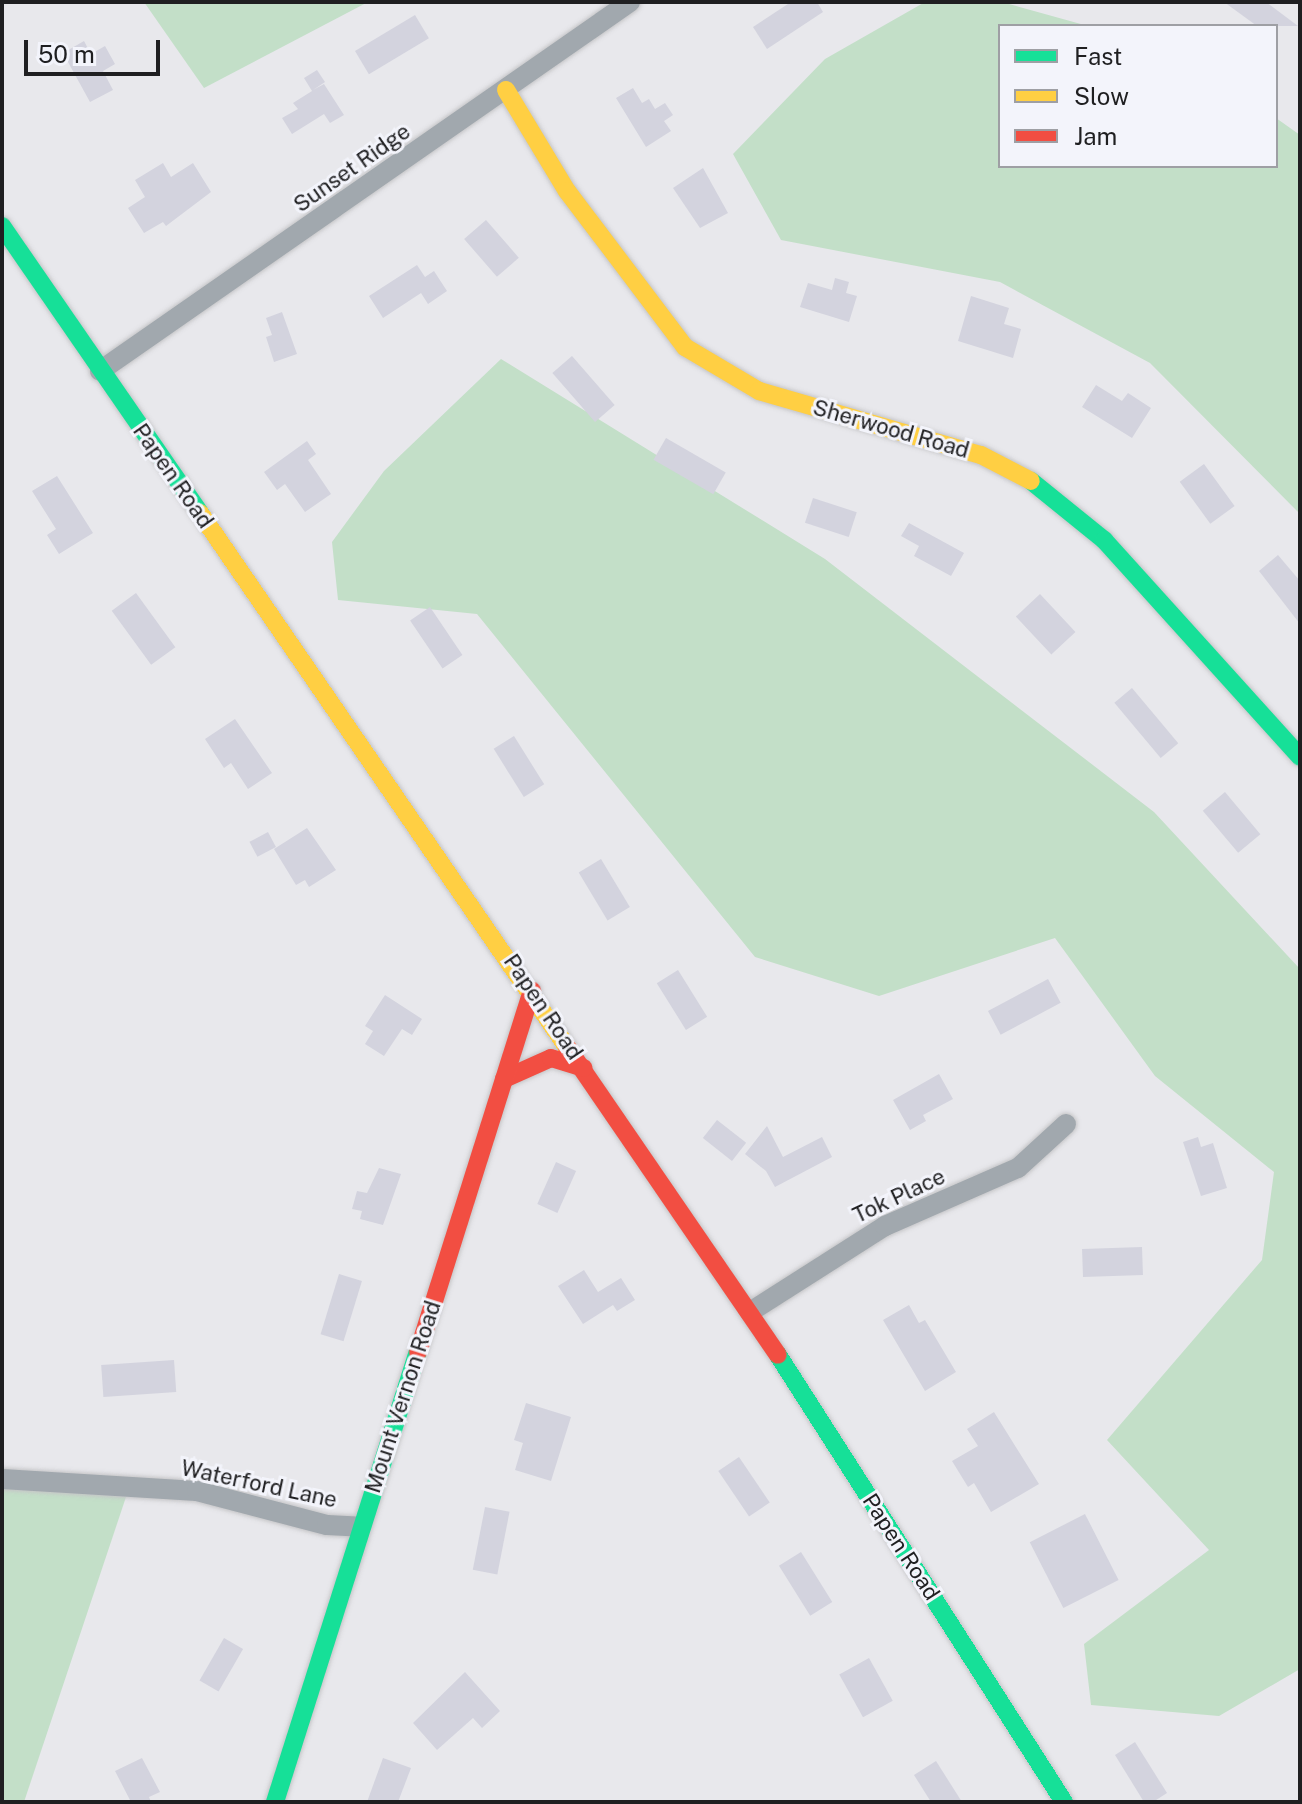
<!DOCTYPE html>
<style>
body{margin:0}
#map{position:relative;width:1302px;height:1804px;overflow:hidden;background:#e8e8ec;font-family:"Public Sans",sans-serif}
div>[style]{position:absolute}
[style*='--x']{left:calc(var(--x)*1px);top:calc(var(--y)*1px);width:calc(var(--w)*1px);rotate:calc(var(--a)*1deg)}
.green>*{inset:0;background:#c3dfc8}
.building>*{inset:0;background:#d3d3de;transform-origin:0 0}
.roads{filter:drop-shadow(0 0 2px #c5c5c7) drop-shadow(0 0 2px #c5c5c7)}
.street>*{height:20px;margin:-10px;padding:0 10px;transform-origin:10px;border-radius:10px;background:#a1a8ae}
.fast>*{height:18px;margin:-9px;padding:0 9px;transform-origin:9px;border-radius:9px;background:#16e098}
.slow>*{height:18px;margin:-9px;padding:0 9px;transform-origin:9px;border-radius:9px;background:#ffcf43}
.jam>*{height:18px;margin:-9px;padding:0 9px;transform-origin:9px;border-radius:9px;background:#f24e42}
span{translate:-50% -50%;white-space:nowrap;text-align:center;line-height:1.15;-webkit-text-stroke:6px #f3f4fb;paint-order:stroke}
.street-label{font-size:22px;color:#1f1f21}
.frame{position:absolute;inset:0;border:4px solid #1f1f21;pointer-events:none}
.legend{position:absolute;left:998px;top:24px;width:280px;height:144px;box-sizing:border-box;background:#f3f4fb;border:2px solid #9e9fa4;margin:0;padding:10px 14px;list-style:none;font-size:24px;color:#1f1f21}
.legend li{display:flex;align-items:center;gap:16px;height:40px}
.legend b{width:40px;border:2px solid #9e9fa4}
.scale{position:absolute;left:24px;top:40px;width:136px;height:36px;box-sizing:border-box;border:4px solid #1f1f21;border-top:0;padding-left:10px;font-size:24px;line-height:28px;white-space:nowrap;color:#1f1f21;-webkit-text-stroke:6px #f3f4fb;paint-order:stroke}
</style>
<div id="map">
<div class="green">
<i style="clip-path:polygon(144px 2px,368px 2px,204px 88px)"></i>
<i style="clip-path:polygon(925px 2px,1002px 2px,1088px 26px,1000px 26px,1000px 166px,1276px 166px,1276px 118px,1300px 135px,1300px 514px,1150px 363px,1000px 282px,781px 240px,733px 154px,825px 59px)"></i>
<i style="clip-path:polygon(501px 359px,825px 559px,1154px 812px,1300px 969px,1300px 1669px,1219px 1716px,1091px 1705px,1084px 1644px,1209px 1550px,1107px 1440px,1262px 1260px,1274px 1172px,1155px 1076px,1055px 938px,879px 996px,755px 957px,477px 614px,338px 600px,332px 542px,384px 471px)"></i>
<i style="clip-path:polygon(2px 1487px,126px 1497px,24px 1802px,2px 1802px)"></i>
</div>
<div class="building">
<i style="clip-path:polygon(791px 2px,817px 2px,823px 12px,767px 49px,753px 27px)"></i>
<i style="clip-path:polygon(1224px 2px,1266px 2px,1298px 26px,1257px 26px)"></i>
<i style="left:415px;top:15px;width:27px;height:70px;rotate:59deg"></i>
<i style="clip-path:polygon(84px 41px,91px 54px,105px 46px,115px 64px,103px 71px,113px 90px,90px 102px,63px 53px)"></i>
<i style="clip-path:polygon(317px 70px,325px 82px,313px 90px,324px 84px,344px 115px,330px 123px,324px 114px,292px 134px,282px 118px,298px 109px,293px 103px,312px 91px,304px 78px)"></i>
<i style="clip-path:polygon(633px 88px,642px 103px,649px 99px,655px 109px,665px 103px,673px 115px,664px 121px,671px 131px,646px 147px,616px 98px)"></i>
<i style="clip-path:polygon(163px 163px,171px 177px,193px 163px,211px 192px,166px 226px,163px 222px,144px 233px,128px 208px,145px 197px,135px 180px)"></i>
<i style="clip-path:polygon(703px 168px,728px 213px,700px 228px,673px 188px)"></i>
<i style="left:486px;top:220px;width:50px;height:29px;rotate:49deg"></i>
<i style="clip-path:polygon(417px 265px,425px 277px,434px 271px,447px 291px,428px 304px,421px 293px,383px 318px,369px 296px)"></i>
<i style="clip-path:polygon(835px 278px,849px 282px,846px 293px,857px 296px,849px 322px,800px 307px,808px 283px,832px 290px)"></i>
<i style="clip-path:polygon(971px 296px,1009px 308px,1004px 324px,1021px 329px,1013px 358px,958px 341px)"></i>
<i style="clip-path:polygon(282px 312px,297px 354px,274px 362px,266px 337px,272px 335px,266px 318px)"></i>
<i style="left:572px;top:356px;width:65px;height:26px;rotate:49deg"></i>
<i style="clip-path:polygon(1096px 385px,1122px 401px,1128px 393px,1151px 408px,1132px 438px,1082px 407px)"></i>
<i style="left:666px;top:438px;width:69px;height:25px;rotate:30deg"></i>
<i style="clip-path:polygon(307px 441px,316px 454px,308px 460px,331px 494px,305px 512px,285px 484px,277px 490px,264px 472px)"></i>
<i style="left:1204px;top:464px;width:52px;height:30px;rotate:54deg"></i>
<i style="clip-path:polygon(57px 476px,93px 533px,59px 554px,47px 535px,56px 529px,32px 491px)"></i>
<i style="left:813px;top:498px;width:46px;height:26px;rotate:18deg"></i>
<i style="clip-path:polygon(909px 523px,964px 553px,951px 576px,914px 556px,919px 546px,901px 536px)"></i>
<i style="clip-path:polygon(1278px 555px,1300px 581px,1300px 624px,1259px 571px)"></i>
<i style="left:136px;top:593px;width:67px;height:30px;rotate:54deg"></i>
<i style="left:1040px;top:594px;width:52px;height:33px;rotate:47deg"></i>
<i style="left:430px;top:607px;width:58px;height:24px;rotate:56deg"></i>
<i style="left:1132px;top:688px;width:72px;height:23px;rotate:50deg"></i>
<i style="clip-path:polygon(235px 719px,272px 773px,248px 789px,231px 763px,224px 768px,205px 739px)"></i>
<i style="left:514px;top:736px;width:57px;height:24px;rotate:58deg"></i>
<i style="left:1225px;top:792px;width:55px;height:29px;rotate:50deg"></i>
<i style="clip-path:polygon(307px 828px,336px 870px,309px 887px,305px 880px,296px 885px,274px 849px)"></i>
<i style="left:268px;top:832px;width:17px;height:21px;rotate:62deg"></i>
<i style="left:601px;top:859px;width:56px;height:26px;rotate:59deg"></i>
<i style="left:678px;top:970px;width:55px;height:25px;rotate:58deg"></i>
<i style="left:1048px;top:979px;width:27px;height:68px;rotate:62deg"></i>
<i style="clip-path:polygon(385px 995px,422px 1019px,412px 1035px,402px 1029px,384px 1056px,365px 1044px,373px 1031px,365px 1026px)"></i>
<i style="clip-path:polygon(939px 1074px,953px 1099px,923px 1115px,926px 1121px,910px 1130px,893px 1100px)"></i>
<i style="left:717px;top:1120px;width:37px;height:23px;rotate:38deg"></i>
<i style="clip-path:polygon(767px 1126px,783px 1157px,822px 1137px,832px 1157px,775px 1187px,766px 1171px,745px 1154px)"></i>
<i style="clip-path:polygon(1198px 1137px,1201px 1147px,1213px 1143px,1227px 1188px,1201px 1196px,1183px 1142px)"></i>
<i style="left:556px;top:1162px;width:22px;height:46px;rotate:24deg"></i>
<i style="clip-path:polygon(379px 1168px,401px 1174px,383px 1225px,360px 1219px,362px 1211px,352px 1209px,357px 1191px,367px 1193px)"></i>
<i style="left:1142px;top:1247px;width:28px;height:60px;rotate:88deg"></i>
<i style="clip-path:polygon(584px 1270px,598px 1292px,621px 1278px,635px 1300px,617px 1311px,613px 1305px,583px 1324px,558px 1286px)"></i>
<i style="left:339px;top:1274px;width:24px;height:63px;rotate:17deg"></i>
<i style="clip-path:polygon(909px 1305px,919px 1323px,925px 1320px,956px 1372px,925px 1391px,883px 1320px)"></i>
<i style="left:174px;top:1360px;width:32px;height:73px;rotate:86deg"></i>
<i style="clip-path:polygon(526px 1403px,571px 1417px,551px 1481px,515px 1470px,523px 1443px,514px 1440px)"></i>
<i style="clip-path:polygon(994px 1412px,1039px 1484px,991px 1512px,974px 1483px,968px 1487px,952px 1461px,978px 1446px,967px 1429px)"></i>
<i style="left:739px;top:1457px;width:55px;height:25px;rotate:56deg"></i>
<i style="left:485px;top:1507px;width:25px;height:64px;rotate:11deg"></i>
<i style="left:1085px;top:1514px;width:74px;height:62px;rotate:63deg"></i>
<i style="left:801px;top:1552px;width:59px;height:26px;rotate:58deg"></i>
<i style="left:224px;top:1638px;width:22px;height:49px;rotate:30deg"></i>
<i style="left:869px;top:1658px;width:49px;height:34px;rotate:61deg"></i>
<i style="clip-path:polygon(465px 1672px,500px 1711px,482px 1728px,473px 1718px,437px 1750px,413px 1723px)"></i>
<i style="clip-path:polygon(1135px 1742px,1167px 1793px,1153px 1802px,1144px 1802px,1115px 1755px)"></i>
<i style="clip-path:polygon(142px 1758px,160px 1792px,149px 1797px,151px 1802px,131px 1802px,115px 1771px)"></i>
<i style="clip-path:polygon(383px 1758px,411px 1768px,398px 1802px,367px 1802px)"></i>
<i style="clip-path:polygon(936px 1761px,962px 1802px,931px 1802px,914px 1775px)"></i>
</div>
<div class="roads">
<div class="street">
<i style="--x:100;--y:371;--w:646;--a:-34.85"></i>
<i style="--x:750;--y:1312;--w:160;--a:-32.5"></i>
<i style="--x:885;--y:1226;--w:145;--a:-23.6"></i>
<i style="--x:1018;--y:1168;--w:65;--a:-42.5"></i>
<i style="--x:2;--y:1479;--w:195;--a:3.5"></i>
<i style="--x:197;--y:1491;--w:134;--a:14.7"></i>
<i style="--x:327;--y:1525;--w:34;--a:3"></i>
</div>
<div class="fast">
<i style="--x:2;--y:226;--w:349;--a:55.4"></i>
<i style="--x:1031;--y:481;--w:94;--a:38.9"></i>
<i style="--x:1104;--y:540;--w:292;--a:47.9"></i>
<i style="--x:778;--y:1355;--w:531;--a:57.39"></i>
<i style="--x:275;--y:1802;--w:472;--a:-72.4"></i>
</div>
<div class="slow">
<i style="--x:506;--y:90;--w:118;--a:58.9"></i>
<i style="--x:567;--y:191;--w:196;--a:52.9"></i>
<i style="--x:685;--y:347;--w:86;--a:30.7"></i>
<i style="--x:759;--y:391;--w:231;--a:16.1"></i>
<i style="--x:981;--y:455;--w:56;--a:27.5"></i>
<i style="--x:200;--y:513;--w:648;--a:55.5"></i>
</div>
<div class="jam">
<i style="--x:567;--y:1047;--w:373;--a:55.6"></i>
<i style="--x:504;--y:1079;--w:51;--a:-24.1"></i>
<i style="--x:551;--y:1058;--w:34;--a:17"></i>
<i style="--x:418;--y:1352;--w:379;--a:-72.5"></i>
</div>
</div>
<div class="street-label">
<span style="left:352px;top:168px;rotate:-35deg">Sunset Ridge</span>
<span style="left:891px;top:429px;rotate:16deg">Sherwood Road</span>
<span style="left:173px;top:476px;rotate:55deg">Papen Road</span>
<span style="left:543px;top:1007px;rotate:56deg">Papen Road</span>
<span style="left:899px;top:1196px;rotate:-25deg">Tok Place</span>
<span style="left:403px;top:1397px;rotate:-72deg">Mount Vernon Road</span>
<span style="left:259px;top:1484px;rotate:12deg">Waterford Lane</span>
<span style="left:901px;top:1547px;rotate:57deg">Papen Road</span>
</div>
<div class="frame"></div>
<ul class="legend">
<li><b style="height:10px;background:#16e098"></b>Fast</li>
<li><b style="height:10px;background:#ffcf43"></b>Slow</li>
<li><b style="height:10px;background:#f24e42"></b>Jam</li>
</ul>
<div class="scale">50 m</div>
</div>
